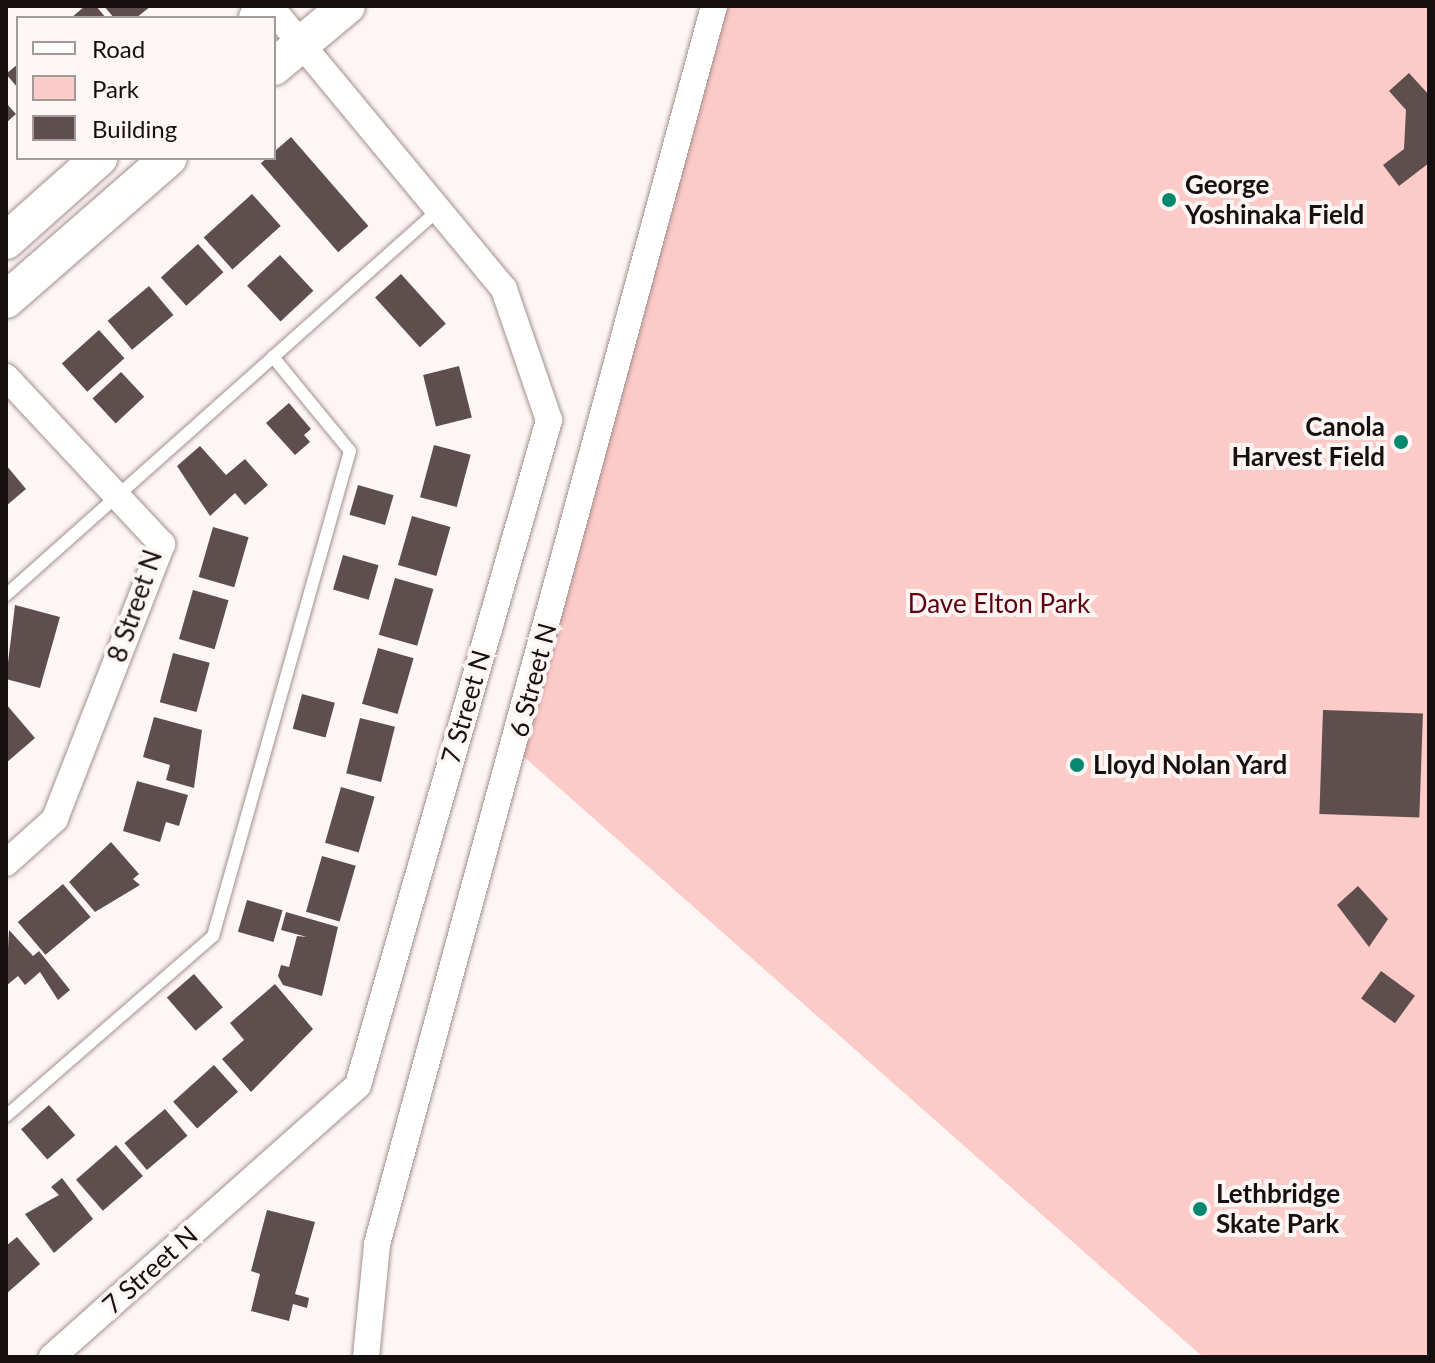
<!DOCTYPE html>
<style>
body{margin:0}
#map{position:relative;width:1435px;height:1363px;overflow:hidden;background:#fef6f5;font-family:Lato,sans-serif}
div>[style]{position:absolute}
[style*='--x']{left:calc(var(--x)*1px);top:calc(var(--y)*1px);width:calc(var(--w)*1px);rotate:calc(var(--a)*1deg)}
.green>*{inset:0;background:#fccac7}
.building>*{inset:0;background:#5e4e4d;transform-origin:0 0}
.roads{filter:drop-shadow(0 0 2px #a2908f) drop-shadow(0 0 2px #a2908f)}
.lane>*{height:12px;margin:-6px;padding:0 6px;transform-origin:6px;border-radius:6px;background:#fff}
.street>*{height:26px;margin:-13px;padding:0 13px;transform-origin:13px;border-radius:13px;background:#fff}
.secondary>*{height:36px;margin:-18px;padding:0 18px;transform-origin:18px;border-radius:18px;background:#fff}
.dots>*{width:22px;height:22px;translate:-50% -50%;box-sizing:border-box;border:4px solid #fef6f5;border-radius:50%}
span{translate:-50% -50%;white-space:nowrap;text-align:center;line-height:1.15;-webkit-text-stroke:8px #fef6f5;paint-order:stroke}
.poi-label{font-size:26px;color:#171010;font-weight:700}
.left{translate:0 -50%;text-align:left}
.right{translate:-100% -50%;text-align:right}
.park-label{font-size:26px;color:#5d000e}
.street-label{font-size:26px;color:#171010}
.frame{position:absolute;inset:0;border:8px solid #171010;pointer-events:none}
.legend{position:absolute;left:16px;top:16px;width:260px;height:144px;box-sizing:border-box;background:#fef6f5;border:2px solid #a29a99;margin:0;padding:10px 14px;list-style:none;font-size:24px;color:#171010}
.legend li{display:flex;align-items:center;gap:16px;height:40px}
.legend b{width:40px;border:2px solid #a29a99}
</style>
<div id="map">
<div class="green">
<i style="clip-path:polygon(714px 6px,1429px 6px,1429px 1357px,1203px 1357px,514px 748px)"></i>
</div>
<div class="building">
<i style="clip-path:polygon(85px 6px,96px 6px,106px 18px,71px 18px)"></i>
<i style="clip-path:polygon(104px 6px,151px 6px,136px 18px,114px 18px)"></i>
<i style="clip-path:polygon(18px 64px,18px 88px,6px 74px)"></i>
<i style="clip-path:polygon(1409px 73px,1429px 95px,1429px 163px,1399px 186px,1383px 165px,1404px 149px,1406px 110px,1389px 91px)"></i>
<i style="clip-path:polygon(6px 103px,16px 114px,6px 123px)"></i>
<i style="left:291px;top:137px;width:118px;height:40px;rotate:49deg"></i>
<i style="left:252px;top:194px;width:43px;height:65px;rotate:48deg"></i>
<i style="left:198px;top:244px;width:38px;height:50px;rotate:48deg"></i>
<i style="left:280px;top:255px;width:49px;height:45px;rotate:47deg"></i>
<i style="left:401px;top:274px;width:67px;height:35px;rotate:48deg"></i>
<i style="left:149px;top:286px;width:38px;height:54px;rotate:50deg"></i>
<i style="left:99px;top:330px;width:38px;height:50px;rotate:48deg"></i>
<i style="left:459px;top:366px;width:53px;height:37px;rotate:76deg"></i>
<i style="left:121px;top:372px;width:34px;height:39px;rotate:47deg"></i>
<i style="clip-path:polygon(289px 403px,311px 429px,304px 435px,310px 442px,295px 455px,266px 423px)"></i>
<i style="left:434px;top:445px;width:38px;height:54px;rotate:15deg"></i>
<i style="clip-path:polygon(200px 446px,226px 475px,245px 459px,268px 485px,245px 505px,235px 493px,210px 516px,177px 466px)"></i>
<i style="clip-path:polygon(6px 465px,26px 489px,6px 506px)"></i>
<i style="left:358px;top:485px;width:37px;height:31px;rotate:16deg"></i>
<i style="left:412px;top:516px;width:40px;height:51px;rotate:16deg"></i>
<i style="left:213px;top:527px;width:37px;height:52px;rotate:16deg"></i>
<i style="left:343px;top:555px;width:37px;height:36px;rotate:16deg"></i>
<i style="left:395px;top:578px;width:40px;height:59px;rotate:16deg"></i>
<i style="left:193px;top:590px;width:37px;height:51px;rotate:16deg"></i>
<i style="clip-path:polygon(15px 605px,60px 617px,40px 688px,6px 679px)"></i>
<i style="left:378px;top:648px;width:37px;height:58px;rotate:16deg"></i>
<i style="left:173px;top:653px;width:38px;height:51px;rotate:15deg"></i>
<i style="left:302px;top:694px;width:34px;height:36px;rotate:15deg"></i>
<i style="clip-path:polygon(6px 704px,35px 738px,6px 763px)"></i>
<i style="left:1323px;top:710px;width:100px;height:104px;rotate:2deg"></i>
<i style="clip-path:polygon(154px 717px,202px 730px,194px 788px,166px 780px,170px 765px,143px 757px)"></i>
<i style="left:360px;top:718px;width:36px;height:57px;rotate:14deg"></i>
<i style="clip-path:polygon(137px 781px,188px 795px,179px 826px,166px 822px,160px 842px,123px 831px)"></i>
<i style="left:341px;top:787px;width:35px;height:58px;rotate:16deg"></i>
<i style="clip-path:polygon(111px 842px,139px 874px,133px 879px,140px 885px,95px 912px,69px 882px)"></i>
<i style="left:322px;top:856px;width:35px;height:58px;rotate:16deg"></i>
<i style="left:63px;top:884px;width:43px;height:59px;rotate:50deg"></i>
<i style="clip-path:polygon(1358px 886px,1388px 919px,1369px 947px,1337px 905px)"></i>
<i style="left:247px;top:900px;width:37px;height:33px;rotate:16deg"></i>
<i style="clip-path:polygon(286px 912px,338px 927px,322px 996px,283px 985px,278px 976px,281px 965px,289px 967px,297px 936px,307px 937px,281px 930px)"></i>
<i style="clip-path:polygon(9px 930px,33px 956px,39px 951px,70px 990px,58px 1000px,40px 972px,25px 985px,18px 976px,6px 986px)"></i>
<i style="left:1381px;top:971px;width:42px;height:34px;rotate:36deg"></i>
<i style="left:194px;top:974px;width:44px;height:36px;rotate:49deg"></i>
<i style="clip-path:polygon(275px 984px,313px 1029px,251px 1092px,222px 1059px,244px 1040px,230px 1023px)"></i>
<i style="left:214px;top:1065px;width:36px;height:55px;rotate:48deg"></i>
<i style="left:49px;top:1105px;width:40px;height:37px;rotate:49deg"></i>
<i style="left:165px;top:1109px;width:35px;height:53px;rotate:50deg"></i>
<i style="left:116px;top:1145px;width:41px;height:53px;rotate:49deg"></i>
<i style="clip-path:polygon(62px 1178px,93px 1219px,54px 1253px,25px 1214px,59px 1195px,51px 1187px)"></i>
<i style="clip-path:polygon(267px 1210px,315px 1222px,295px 1294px,309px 1298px,307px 1308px,293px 1304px,289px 1321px,251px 1311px,260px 1274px,251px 1271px)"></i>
<i style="clip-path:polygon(17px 1237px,40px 1264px,6px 1294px,6px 1246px)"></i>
</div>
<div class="roads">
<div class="lane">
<i style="--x:6;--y:595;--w:577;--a:-41.7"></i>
<i style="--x:6;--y:1116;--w:274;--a:-41"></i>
<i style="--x:213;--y:936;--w:504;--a:-74.23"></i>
<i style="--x:350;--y:451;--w:122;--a:-129.3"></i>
</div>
<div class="street">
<i style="--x:6;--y:377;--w:229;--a:47"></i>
<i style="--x:162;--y:544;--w:295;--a:111.3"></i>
<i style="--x:55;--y:819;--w:66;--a:138.1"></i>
<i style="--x:52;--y:1357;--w:409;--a:-41.6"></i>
<i style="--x:358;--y:1085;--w:692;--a:-73.97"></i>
<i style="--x:549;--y:420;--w:139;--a:-109"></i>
<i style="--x:504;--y:289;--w:367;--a:-129.6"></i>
<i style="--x:366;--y:1357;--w:114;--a:-84.4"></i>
<i style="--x:377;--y:1244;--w:1283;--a:-74.77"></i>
</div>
<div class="secondary">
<i style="--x:257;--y:18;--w:18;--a:-43"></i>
<i style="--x:274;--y:67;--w:95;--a:-39.9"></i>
<i style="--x:6;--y:241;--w:125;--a:-41.7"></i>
<i style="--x:6;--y:300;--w:216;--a:-41.1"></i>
</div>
</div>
<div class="dots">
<i style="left:1169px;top:200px;background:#04896e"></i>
<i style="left:1401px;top:442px;background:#04896e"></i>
<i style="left:1077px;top:765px;background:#04896e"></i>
<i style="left:1200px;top:1209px;background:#04896e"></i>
</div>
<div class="poi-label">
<span class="left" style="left:1185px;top:200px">George<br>Yoshinaka Field</span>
<span class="right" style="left:1385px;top:442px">Canola<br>Harvest Field</span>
<span class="left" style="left:1093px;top:765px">Lloyd Nolan Yard</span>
<span class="left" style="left:1216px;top:1209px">Lethbridge<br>Skate Park</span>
</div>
<div class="park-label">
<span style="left:999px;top:604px">Dave Elton Park</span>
</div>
<div class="street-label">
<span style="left:135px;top:606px;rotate:-71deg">8 Street N</span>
<span style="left:533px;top:680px;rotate:-75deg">6 Street N</span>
<span style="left:466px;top:707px;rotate:-74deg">7 Street N</span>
<span style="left:150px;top:1270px;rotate:-42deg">7 Street N</span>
</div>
<div class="frame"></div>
<ul class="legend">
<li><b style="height:10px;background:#fff"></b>Road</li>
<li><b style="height:22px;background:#fccac7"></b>Park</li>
<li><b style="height:22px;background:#5e4e4d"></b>Building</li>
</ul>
</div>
